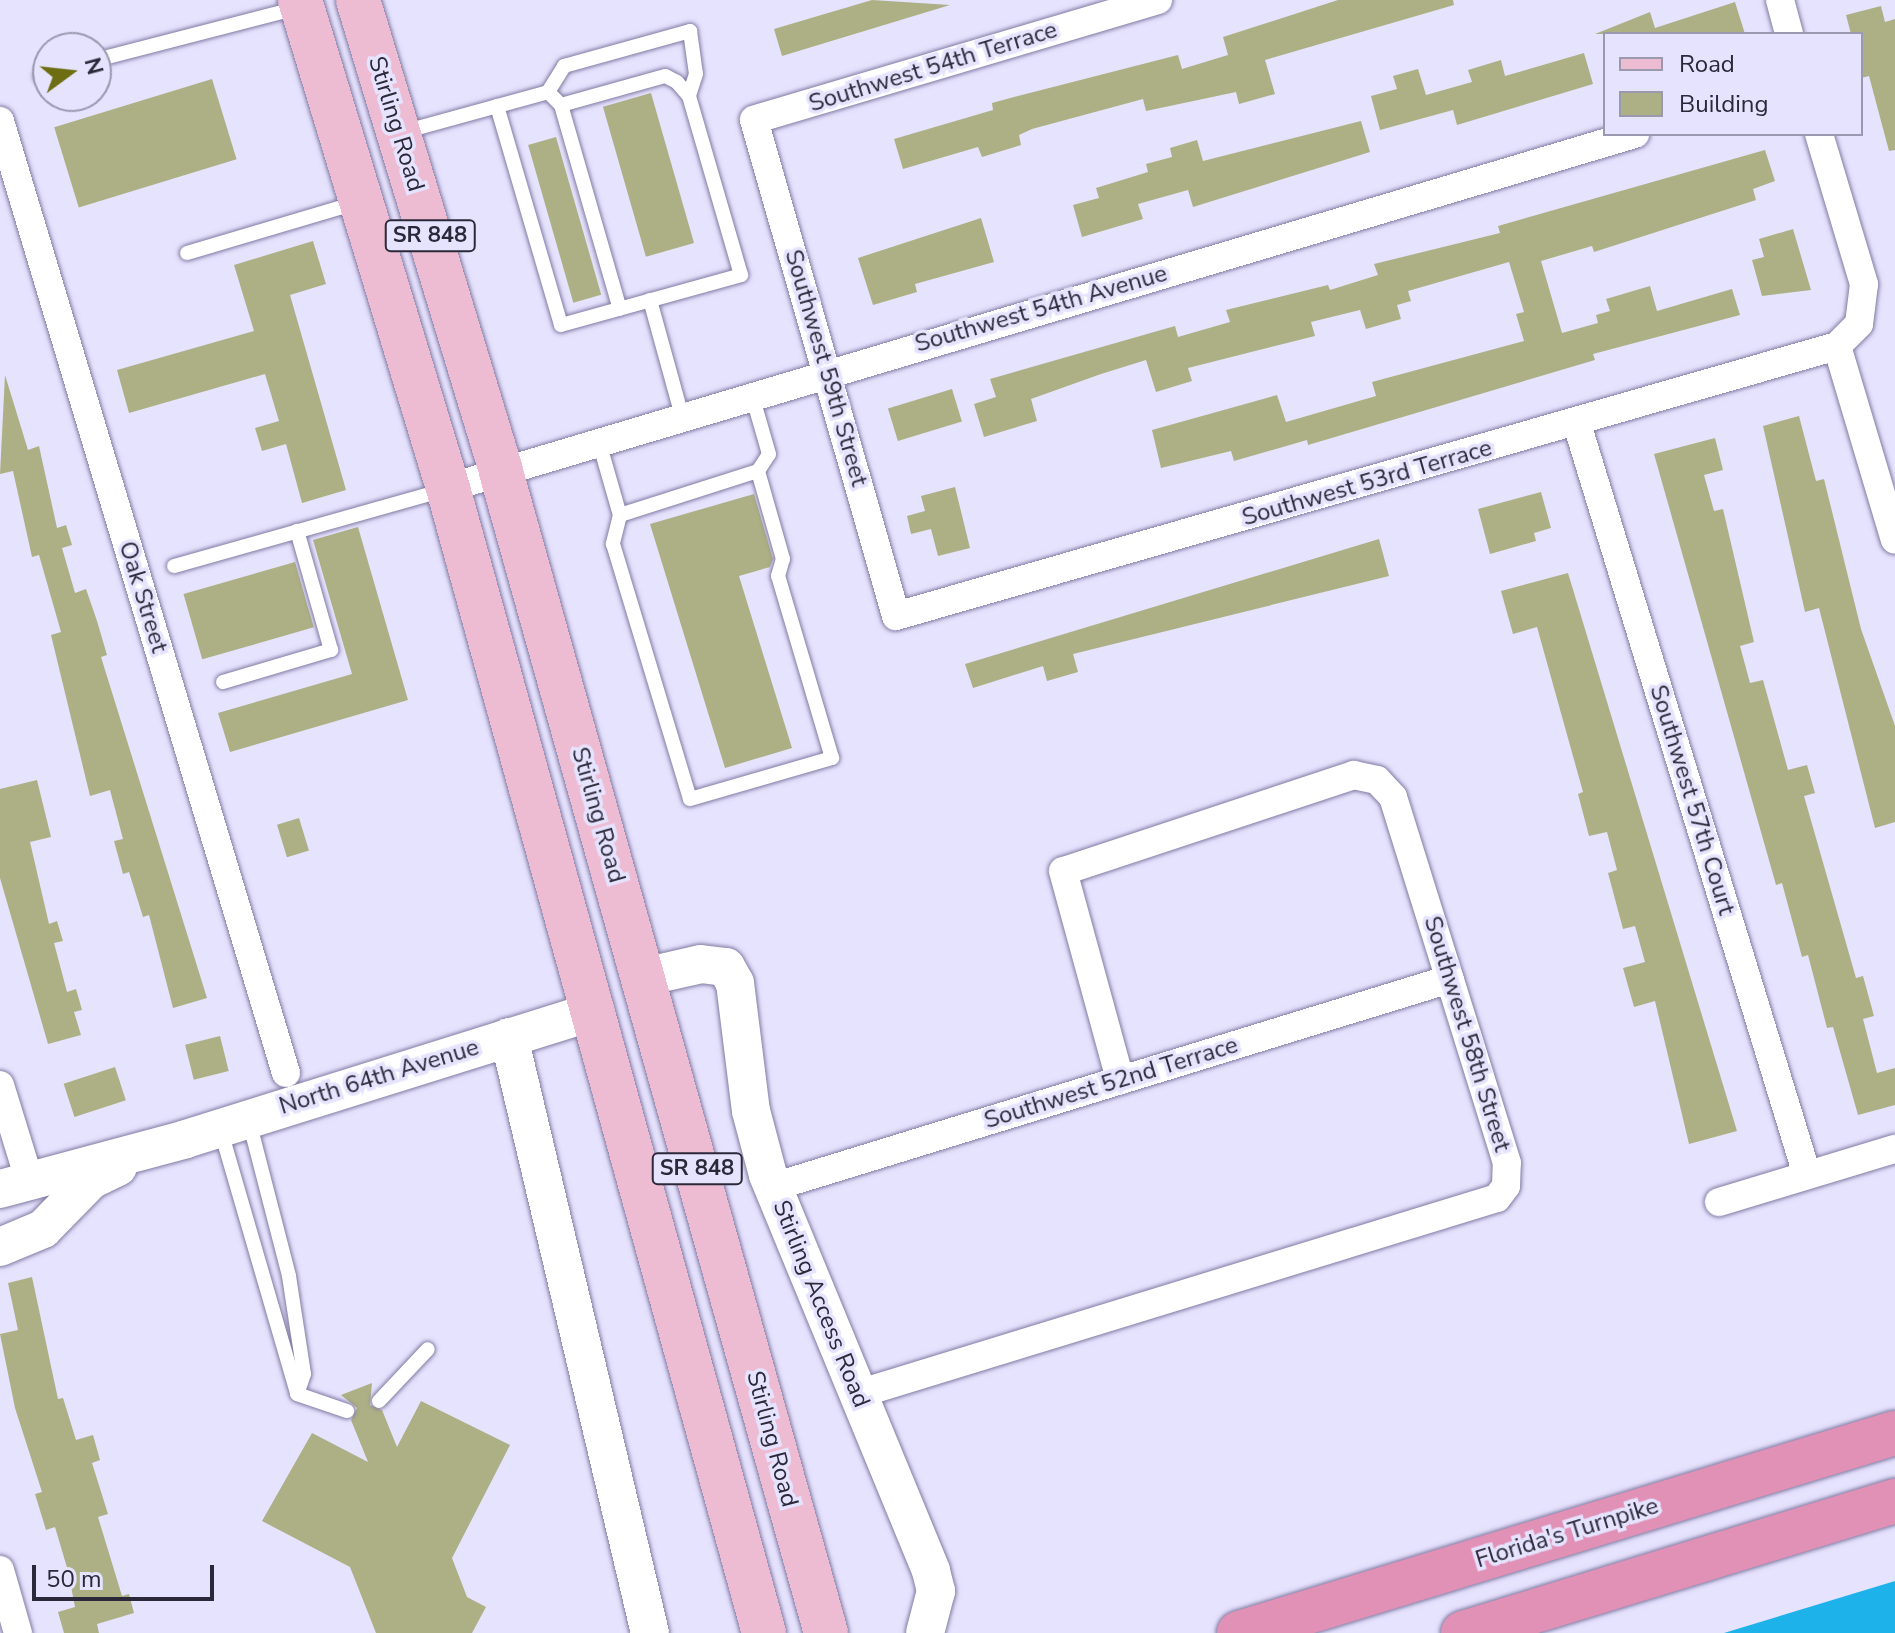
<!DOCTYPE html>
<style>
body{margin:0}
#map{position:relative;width:1895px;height:1633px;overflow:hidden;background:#e6e3fe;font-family:"Nunito Sans",sans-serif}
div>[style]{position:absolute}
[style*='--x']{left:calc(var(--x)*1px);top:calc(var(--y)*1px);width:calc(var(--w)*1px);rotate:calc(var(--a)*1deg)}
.water>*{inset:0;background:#1eb2ea}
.building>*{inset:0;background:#adb084;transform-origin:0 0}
.roads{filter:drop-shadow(0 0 2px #817ba3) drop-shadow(0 0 2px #817ba3)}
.lane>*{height:14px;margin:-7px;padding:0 7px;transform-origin:7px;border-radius:7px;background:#fff}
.street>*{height:28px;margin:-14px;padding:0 14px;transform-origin:14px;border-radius:14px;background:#fff}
.secondary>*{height:38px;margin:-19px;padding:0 19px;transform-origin:19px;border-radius:19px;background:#fff}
.primary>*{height:44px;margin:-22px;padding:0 22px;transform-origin:22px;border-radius:22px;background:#edbcd3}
.highway>*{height:44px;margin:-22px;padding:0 22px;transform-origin:22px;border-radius:22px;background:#e190b6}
span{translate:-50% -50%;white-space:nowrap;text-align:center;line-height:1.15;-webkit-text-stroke:7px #e6e3fe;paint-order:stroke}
.shield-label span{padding:2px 6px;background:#e6e3fe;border:2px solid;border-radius:6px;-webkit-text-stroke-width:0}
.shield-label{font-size:22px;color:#2b2939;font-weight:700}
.street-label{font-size:24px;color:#2b2939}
.legend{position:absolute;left:1603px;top:32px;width:260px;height:104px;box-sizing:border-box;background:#e6e3fe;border:2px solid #9b99af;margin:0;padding:10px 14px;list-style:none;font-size:24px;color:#2b2939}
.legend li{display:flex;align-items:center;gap:16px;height:40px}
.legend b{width:40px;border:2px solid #9b99af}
.north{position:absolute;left:32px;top:32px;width:80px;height:80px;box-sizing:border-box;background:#e6e3fe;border:2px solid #9b99af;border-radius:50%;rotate:75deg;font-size:22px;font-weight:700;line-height:32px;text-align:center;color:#2b2939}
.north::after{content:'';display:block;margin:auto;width:28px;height:36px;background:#6c6e11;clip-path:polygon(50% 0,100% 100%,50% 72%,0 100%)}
.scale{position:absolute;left:32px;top:1565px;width:182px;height:36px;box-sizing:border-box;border:4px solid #2b2939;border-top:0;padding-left:10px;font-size:24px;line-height:28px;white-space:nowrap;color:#2b2939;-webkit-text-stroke:6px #e6e3fe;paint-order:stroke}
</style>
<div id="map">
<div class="water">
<i style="clip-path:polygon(1895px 1581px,1895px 1633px,1724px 1633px)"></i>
</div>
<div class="building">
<i style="clip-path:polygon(872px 0,950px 5px,782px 56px,774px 29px)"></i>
<i style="clip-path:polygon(1338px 0,1453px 0,1454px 5px,1265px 60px,1275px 94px,1239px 104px,1236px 92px,1146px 111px,1143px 99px,1032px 129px,1019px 135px,1021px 145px,982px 157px,978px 147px,903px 169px,894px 139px,993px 110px,992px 103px,1014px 97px,1178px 55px,1182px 69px,1228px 55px,1223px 37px)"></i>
<i style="clip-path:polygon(1735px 2px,1745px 34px,1595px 34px,1650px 12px,1655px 28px)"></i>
<i style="clip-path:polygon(1881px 6px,1885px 22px,1895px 19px,1895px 150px,1889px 151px,1869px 76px,1861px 78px,1861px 34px,1851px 34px,1846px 15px)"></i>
<i style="clip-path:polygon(1584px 53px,1593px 84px,1457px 125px,1453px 110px,1380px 130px,1371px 96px,1397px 89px,1393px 76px,1418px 69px,1426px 95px,1472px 82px,1468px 70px,1501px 60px,1505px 76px)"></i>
<i style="left:212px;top:79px;width:84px;height:165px;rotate:73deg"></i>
<i style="left:651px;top:93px;width:156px;height:50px;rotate:74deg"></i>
<i style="clip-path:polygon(1361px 121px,1370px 152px,1193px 207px,1188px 190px,1138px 204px,1143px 219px,1082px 237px,1073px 205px,1099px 198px,1096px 188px,1148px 172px,1146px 164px,1172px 157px,1170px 148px,1197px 140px,1203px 161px)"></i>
<i style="left:556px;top:137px;width:164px;height:29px;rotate:74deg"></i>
<i style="clip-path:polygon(1765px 150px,1775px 181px,1753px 189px,1756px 200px,1594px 252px,1592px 246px,1541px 261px,1562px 333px,1598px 323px,1596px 315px,1610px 311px,1606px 299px,1650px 286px,1657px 311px,1732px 289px,1740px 315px,1593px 354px,1595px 360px,1308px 445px,1307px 440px,1234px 461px,1231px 451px,1161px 468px,1152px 430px,1277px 395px,1286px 422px,1376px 396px,1372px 382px,1524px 341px,1516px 314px,1524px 312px,1509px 262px,1408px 291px,1411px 301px,1397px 305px,1401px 319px,1366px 329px,1360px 310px,1311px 322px,1315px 336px,1188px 368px,1192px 381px,1156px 392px,1146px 360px,1101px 374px,1031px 399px,1037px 421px,984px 437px,974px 404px,996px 397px,990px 379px,1175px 326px,1178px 337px,1230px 322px,1226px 310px,1328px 285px,1330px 290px,1378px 275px,1374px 264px,1500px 233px,1498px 226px)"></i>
<i style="clip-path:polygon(981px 218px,994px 262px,915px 284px,917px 292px,873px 305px,858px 258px)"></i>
<i style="clip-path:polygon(1793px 229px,1811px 290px,1762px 296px,1752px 260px,1764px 257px,1759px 239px)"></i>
<i style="clip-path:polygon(313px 241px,326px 284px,290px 295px,346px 490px,302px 503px,286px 444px,262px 451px,255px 428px,279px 421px,265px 374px,129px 413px,117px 370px,254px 331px,234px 265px)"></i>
<i style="clip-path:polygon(5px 375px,28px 450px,39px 446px,57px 528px,66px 525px,72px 545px,62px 548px,75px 593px,86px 589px,97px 621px,107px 655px,101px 657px,207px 998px,173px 1008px,149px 915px,143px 917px,129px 872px,123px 874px,114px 841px,123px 839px,110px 790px,90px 796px,51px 635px,61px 632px,39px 555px,32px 557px,13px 471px,0 474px)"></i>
<i style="left:952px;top:389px;width:34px;height:67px;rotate:73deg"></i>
<i style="clip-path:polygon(1799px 416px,1816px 481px,1824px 479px,1861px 629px,1895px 726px,1895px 822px,1875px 828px,1819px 608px,1805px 612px,1763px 426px)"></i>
<i style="clip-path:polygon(1715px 438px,1723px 470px,1704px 475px,1714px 511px,1723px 509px,1754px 642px,1740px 646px,1750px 683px,1763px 680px,1788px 770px,1807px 765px,1815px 793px,1804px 796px,1856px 978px,1863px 976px,1874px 1016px,1863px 1019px,1877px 1073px,1895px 1068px,1895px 1105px,1858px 1115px,1833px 1027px,1827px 1028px,1808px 955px,1802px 957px,1782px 883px,1776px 885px,1654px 454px)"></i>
<i style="clip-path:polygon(955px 487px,970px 548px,938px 556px,931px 529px,911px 534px,907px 516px,925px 511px,921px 496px)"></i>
<i style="clip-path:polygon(1541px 492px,1551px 528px,1534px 533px,1536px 541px,1490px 554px,1478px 509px)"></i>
<i style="clip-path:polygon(754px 494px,773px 559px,770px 567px,739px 576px,792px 748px,725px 768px,650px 524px)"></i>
<i style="clip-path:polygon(358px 527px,408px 700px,230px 752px,218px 713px,352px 674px,313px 540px)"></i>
<i style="clip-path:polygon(1379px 539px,1389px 576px,1073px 654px,1078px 672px,1047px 681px,1043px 666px,973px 688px,965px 664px)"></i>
<i style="left:295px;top:562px;width:68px;height:116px;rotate:74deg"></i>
<i style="clip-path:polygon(1568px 573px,1737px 1131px,1689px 1144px,1655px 1001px,1634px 1007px,1623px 968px,1645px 962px,1635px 926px,1623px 929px,1608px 873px,1617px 870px,1607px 832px,1589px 836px,1578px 794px,1583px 792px,1537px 627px,1513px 634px,1501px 591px)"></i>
<i style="clip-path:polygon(37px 780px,51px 837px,30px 842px,49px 924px,57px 921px,63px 941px,54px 943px,67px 992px,76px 989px,82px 1010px,74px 1012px,81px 1035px,48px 1044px,0 878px,0 789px)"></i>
<i style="left:299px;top:818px;width:34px;height:23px;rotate:73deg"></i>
<i style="left:220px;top:1036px;width:36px;height:36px;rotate:76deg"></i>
<i style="left:115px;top:1067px;width:35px;height:54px;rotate:72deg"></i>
<i style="clip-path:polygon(32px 1277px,58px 1399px,63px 1398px,76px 1440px,93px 1435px,100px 1460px,92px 1463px,108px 1514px,98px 1517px,122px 1596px,129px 1594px,134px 1613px,97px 1624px,99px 1633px,64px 1633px,58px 1612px,75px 1607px,68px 1571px,55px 1527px,46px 1530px,35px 1494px,42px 1492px,15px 1408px,0 1334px,18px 1330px,8px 1283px)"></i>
<i style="clip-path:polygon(372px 1383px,370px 1405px,382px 1410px,397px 1447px,421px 1401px,510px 1445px,452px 1558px,467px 1597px,486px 1607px,472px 1633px,376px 1633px,350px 1567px,262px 1521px,312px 1433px,368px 1462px,351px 1420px,357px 1408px,341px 1395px)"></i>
</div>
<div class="roads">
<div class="lane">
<i style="--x:96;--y:60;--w:208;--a:-14.5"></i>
<i style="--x:41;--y:76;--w:7;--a:-16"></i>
<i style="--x:548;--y:92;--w:18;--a:45"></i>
<i style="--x:561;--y:105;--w:212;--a:73.9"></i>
<i style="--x:548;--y:92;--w:31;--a:-58"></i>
<i style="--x:564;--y:66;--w:131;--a:-15.5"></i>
<i style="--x:690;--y:31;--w:43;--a:82.1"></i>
<i style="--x:696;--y:74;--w:23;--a:108"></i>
<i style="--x:497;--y:106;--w:228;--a:73.7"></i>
<i style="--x:561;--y:325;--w:187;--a:-15.5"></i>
<i style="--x:741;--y:275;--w:186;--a:-106.2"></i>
<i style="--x:689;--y:96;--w:18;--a:-131"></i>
<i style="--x:677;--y:82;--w:13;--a:-153"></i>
<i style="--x:665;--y:76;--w:108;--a:164.4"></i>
<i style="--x:403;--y:132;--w:150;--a:-15.4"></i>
<i style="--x:187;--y:253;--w:176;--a:-16.5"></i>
<i style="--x:650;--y:300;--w:120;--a:74.6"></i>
<i style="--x:599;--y:442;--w:76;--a:74"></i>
<i style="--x:620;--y:515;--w:30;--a:104"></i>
<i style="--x:613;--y:544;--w:266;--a:73.2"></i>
<i style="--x:690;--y:799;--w:148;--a:-16.1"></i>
<i style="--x:832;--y:758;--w:190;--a:-106.5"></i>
<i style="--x:778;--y:576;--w:18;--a:-74"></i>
<i style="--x:783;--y:559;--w:91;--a:-105.9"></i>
<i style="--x:620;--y:515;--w:145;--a:-17.7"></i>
<i style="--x:758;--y:471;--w:20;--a:-57"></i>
<i style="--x:769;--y:454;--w:61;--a:-106.1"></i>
<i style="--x:174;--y:566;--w:280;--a:-15.7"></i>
<i style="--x:223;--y:682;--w:113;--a:-16.5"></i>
<i style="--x:331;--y:650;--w:124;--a:-105.9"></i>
<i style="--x:249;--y:1121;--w:160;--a:75.5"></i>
<i style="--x:289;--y:1276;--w:99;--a:81.3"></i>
<i style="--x:304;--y:1374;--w:21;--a:109"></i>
<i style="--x:220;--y:1128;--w:276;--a:73.8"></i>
<i style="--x:297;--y:1394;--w:53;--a:18.8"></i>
<i style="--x:379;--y:1401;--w:71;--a:-46.7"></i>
</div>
<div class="street">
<i style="--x:1158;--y:0;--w:421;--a:163.5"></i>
<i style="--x:754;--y:120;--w:516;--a:74.02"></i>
<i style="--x:896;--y:616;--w:979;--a:-16.01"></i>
<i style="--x:1780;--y:0;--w:35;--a:75"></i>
<i style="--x:0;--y:121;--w:994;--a:73.28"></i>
<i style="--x:1819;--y:134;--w:157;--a:73.3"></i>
<i style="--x:1864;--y:284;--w:40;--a:97.1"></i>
<i style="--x:1859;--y:324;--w:31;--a:135"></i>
<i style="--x:1837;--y:346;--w:202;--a:73.4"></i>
<i style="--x:1577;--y:424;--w:785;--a:72.97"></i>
<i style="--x:448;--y:488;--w:1239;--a:-16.61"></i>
<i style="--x:0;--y:1085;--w:82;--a:72.9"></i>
<i style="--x:773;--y:1187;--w:708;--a:-17.08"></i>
<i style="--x:1719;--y:1202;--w:184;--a:-16.8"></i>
<i style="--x:858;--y:1394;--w:668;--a:-17.05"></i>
<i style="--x:1497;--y:1198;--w:15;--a:-53"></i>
<i style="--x:1506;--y:1186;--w:23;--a:-88"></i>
<i style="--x:1507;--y:1163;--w:383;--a:-107.3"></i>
<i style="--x:1393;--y:797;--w:23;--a:-133"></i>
<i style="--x:1377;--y:780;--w:24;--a:-168"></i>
<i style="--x:1354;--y:775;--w:306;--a:161.7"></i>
<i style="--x:1063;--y:871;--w:217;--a:74.7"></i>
<i style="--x:0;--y:1570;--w:66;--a:74.1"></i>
</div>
<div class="secondary">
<i style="--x:644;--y:977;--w:58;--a:-12.8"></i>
<i style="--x:701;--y:964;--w:25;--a:7"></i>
<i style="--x:726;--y:967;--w:18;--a:61"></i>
<i style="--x:735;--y:983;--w:129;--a:82.9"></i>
<i style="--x:751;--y:1111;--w:66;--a:75.1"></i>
<i style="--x:768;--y:1175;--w:428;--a:67.6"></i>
<i style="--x:931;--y:1571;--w:21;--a:76"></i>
<i style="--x:936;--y:1591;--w:43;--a:104.7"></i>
<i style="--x:509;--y:1037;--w:612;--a:76.69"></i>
<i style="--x:0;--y:1189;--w:193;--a:-15"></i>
<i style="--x:186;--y:1139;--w:429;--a:-17.4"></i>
<i style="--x:0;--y:1247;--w:47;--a:-22.7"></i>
<i style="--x:43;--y:1229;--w:69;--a:-45.6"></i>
<i style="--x:91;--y:1180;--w:30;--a:-26"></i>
</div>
<div class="primary">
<i style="--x:300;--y:0;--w:510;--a:73.13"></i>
<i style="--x:448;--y:488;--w:1188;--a:74.57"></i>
<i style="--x:358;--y:0;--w:493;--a:73.1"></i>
<i style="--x:501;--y:472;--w:1206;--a:74.36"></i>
</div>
<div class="highway">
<i style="--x:1239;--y:1633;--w:686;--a:-16.96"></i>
<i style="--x:1463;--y:1633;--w:452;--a:-17"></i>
</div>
</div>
<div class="shield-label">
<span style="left:430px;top:236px">SR 848</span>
<span style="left:697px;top:1169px">SR 848</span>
</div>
<div class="street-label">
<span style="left:933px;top:67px;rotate:-17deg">Southwest 54th Terrace</span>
<span style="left:396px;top:124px;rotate:73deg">Stirling Road</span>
<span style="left:1041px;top:309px;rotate:-16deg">Southwest 54th Avenue</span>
<span style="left:826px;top:368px;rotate:74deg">Southwest 59th Street</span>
<span style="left:1367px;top:483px;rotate:-16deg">Southwest 53rd Terrace</span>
<span style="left:143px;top:597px;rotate:73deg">Oak Street</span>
<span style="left:1692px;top:800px;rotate:73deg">Southwest 57th Court</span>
<span style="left:598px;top:815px;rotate:74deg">Stirling Road</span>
<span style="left:1467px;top:1034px;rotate:73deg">Southwest 58th Street</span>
<span style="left:379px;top:1077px;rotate:-17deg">North 64th Avenue</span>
<span style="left:1111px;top:1083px;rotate:-17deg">Southwest 52nd Terrace</span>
<span style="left:821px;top:1304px;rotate:68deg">Stirling Access Road</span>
<span style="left:772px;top:1439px;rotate:75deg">Stirling Road</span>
<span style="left:1567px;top:1533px;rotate:-17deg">Florida's Turnpike</span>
</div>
<ul class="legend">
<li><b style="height:10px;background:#edbcd3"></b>Road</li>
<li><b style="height:22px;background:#adb084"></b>Building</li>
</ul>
<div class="north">N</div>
<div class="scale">50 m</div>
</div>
